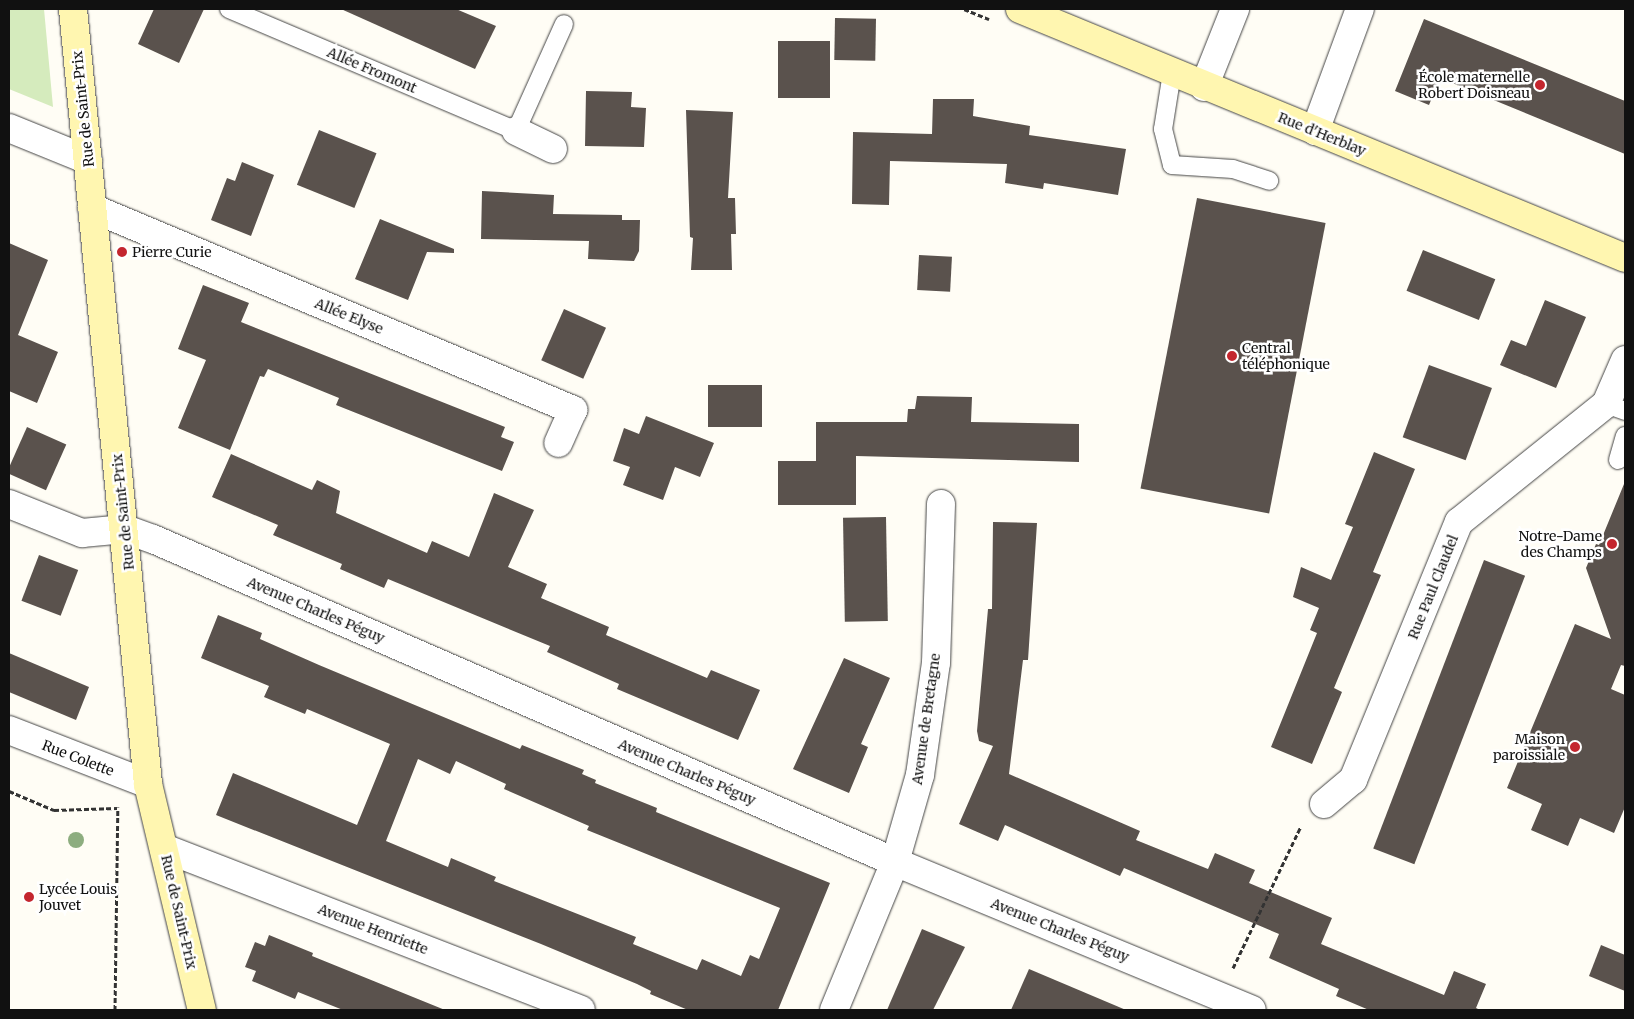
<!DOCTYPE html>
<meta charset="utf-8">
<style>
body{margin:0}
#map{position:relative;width:1634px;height:1019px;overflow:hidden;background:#fffdf5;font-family:Merriweather,serif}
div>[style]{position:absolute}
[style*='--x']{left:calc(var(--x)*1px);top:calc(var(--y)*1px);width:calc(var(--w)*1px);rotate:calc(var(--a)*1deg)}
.green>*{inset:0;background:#d5ebbd}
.building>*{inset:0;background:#5a524d;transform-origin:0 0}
.path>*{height:3px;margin-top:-1.5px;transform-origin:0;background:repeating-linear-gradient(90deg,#333 0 5px,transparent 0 7.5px)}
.roads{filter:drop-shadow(0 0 1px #444) drop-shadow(0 0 1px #444)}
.lane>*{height:18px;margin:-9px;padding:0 9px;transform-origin:9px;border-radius:9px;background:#fff}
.street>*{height:28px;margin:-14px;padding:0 14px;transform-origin:14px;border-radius:14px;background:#fff}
.secondary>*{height:28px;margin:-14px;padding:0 14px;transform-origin:14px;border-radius:14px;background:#fff6b0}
.trees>*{width:16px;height:16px;margin:-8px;border-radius:50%;background:#8dad7f}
.dots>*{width:14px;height:14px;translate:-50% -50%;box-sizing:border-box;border:2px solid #fff;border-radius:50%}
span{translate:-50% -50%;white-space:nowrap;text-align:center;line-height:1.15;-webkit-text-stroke:5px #fff;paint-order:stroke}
.street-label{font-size:14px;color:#111}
.poi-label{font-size:14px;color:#111}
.right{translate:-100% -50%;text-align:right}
.left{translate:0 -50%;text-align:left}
.frame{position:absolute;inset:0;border:10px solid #111;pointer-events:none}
</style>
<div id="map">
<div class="green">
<i style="clip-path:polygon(9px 9px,44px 9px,53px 107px,9px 89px)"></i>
</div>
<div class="building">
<i style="clip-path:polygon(154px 9px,204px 9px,179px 63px,138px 44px)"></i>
<i style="clip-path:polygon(341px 9px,456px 9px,496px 26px,475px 69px)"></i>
<i style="left:835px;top:18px;width:41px;height:42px;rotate:1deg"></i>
<i style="clip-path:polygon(1424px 19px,1625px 101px,1625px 154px,1440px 78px,1429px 105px,1395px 91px)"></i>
<i style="left:778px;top:41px;width:52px;height:57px"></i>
<i style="clip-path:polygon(586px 91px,632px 92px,631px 107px,646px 108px,644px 147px,585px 146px)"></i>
<i style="clip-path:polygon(933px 99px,974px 99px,973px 116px,1030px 126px,1029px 135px,1126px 149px,1118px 195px,1044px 183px,1043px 189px,1005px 183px,1007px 164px,890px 161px,889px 205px,852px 204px,853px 132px,932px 134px)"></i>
<i style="clip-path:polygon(686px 110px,733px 112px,728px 198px,735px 198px,736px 234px,731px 234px,732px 270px,691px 270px,693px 238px,690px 237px)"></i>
<i style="left:319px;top:130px;width:62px;height:59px;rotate:22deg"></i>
<i style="clip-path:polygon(242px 162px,274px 175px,251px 236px,211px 220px,227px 178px,235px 181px)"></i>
<i style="clip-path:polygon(482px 191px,554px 195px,553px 214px,622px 215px,622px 220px,640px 220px,639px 251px,634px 261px,588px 259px,589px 241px,481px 239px)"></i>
<i style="left:1197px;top:198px;width:131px;height:296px;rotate:11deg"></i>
<i style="clip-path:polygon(380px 219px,454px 249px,454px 253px,427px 252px,408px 300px,355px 279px)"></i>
<i style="clip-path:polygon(9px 243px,48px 260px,18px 335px,58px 352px,37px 403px,9px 391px)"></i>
<i style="left:1423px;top:250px;width:78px;height:44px;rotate:22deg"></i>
<i style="left:919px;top:255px;width:33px;height:35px;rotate:3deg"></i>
<i style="clip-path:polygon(203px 285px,249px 303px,241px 322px,505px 427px,501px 437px,514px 442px,502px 471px,336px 405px,339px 398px,268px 369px,264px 377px,260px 376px,230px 450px,178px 428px,206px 360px,178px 349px)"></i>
<i style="clip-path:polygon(1545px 300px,1586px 317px,1556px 388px,1500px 365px,1511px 340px,1526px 346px)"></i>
<i style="left:564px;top:309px;width:46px;height:56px;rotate:24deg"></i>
<i style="left:1429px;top:365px;width:67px;height:77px;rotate:20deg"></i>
<i style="left:708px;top:385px;width:54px;height:42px"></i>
<i style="clip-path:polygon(917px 396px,972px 397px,971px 422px,1079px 424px,1079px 462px,856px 456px,856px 505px,778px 505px,778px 461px,816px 461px,816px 422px,907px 422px,908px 409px,915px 409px)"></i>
<i style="clip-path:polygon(646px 416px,714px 443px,700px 477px,675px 467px,663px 500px,623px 485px,630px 467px,613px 461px,624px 428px,639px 434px)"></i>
<i style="left:27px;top:427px;width:43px;height:50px;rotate:24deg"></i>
<i style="clip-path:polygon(1374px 452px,1415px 469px,1373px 572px,1381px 575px,1334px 688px,1342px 692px,1312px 764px,1271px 747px,1317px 633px,1310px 630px,1319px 608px,1293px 597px,1301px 567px,1331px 580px,1353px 527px,1345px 524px)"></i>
<i style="clip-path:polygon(231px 454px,312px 490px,317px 480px,340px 491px,336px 513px,427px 553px,432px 541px,469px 557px,494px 493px,534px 510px,508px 567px,547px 584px,541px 598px,609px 627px,606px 635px,707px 678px,711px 670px,760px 690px,738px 740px,617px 689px,619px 684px,547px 652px,550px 646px,388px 579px,384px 588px,340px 569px,342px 564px,273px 535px,278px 525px,212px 497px)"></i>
<i style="clip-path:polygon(1624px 484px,1625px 666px,1621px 665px,1611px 689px,1625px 695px,1625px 807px,1614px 833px,1580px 818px,1568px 846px,1531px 830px,1542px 804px,1507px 788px,1575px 624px,1611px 639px,1586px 568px,1596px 544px,1599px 545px)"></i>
<i style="left:886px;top:517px;width:104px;height:43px;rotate:89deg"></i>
<i style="clip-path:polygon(993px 522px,1037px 523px,1028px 660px,1023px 660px,1009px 774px,1140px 831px,1136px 840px,1208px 869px,1215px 853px,1255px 870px,1249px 883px,1332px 918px,1321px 944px,1444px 995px,1454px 971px,1486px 984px,1476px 1008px,1480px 1010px,1369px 1010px,1336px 996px,1339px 989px,1269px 958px,1279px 934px,1124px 868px,1120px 876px,1005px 825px,998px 841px,959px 824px,993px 746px,979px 741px,977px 731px,988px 609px,992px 609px)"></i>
<i style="left:39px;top:555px;width:42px;height:49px;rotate:21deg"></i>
<i style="left:1484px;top:560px;width:44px;height:309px;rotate:21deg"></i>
<i style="clip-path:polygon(evenodd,218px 615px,262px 633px,260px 639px,319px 665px,520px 749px,522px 745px,584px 770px,582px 774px,596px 780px,595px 783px,657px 808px,656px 812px,830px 883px,778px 1010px,688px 1010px,650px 994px,651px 991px,637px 984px,541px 944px,216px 815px,233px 773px,357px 825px,390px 744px,307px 709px,305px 714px,264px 697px,269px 686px,201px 658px,218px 615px,418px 759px,450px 774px,456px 761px,506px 784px,504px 789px,589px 826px,587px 830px,780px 908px,759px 959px,750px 955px,741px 976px,702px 959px,697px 970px,633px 944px,636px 937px,494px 881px,496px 877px,451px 858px,448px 867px,386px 841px,418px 759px)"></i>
<i style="clip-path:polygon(9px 653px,89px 687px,76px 720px,9px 692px)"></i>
<i style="clip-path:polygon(844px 658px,890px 678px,861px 744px,868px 747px,849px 793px,793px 769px)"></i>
<i style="clip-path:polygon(922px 929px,965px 947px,933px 1010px,887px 1010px)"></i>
<i style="clip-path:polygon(269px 935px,313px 953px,312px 956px,445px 1010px,343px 1010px,298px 992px,295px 999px,252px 981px,256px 971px,245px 967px,255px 942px,265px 946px)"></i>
<i style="clip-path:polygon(1601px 945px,1625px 955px,1625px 991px,1589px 976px)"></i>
<i style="clip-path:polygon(1029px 969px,1126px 1010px,1011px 1010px)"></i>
</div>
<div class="path">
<i style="--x:964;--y:9;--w:27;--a:22"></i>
<i style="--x:9;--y:791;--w:49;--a:22.9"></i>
<i style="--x:54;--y:810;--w:63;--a:-1.8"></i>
<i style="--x:1233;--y:968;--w:157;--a:-64.4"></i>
<i style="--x:115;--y:1010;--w:203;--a:-89.2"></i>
</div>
<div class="roads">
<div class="lane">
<i style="--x:229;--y:9;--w:312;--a:23"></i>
<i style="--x:516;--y:131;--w:117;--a:-65.8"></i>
<i style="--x:1172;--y:73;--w:57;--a:99.1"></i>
<i style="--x:1163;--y:129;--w:37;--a:76"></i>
<i style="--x:1172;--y:165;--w:61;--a:3.8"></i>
<i style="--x:1233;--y:169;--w:38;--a:18"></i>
<i style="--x:1606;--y:404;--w:20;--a:20"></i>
<i style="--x:1618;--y:460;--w:25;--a:-74"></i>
</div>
<div class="street">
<i style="--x:1204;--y:87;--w:84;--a:-68.3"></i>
<i style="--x:9;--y:128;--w:85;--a:22.1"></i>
<i style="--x:516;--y:131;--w:41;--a:25.9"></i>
<i style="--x:1315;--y:131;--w:130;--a:-69.8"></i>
<i style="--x:92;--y:208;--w:522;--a:22.78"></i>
<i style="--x:573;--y:410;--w:36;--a:114"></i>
<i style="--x:9;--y:504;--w:79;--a:21.7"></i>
<i style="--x:82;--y:533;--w:43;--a:-5.3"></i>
<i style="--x:125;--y:529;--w:30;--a:20"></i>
<i style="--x:153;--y:539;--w:809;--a:23.52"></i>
<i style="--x:895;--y:862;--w:386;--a:22.5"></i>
<i style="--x:9;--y:730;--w:149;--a:21.2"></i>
<i style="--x:1324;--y:804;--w:38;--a:-40"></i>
<i style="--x:1353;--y:780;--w:279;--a:-67.7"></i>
<i style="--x:1459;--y:522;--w:189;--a:-38.8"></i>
<i style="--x:1606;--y:404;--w:48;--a:-66.6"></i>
<i style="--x:164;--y:848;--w:447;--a:21.2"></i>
<i style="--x:834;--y:1010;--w:160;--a:-67.6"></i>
<i style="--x:895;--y:862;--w:91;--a:-74"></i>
<i style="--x:920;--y:775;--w:113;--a:-81.9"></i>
<i style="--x:936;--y:663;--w:159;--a:-88.2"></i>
</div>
<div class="secondary">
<i style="--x:73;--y:9;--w:779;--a:84.47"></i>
<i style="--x:148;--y:784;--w:232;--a:76.6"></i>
<i style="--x:1020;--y:9;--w:654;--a:22.37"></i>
</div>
</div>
<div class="trees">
<i style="left:76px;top:840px"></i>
</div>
<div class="dots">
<i style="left:1540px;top:85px;background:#c4262e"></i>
<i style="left:122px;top:252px;background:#c4262e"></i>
<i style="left:1232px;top:356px;background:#c4262e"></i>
<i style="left:1612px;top:544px;background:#c4262e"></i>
<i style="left:1575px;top:747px;background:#c4262e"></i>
<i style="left:29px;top:897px;background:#c4262e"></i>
</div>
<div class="street-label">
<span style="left:372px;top:70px;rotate:23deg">Allée Fromont</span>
<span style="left:83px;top:109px;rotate:-96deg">Rue de Saint-Prix</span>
<span style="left:1322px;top:134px;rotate:22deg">Rue d'Herblay</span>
<span style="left:349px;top:316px;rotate:22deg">Allée Elyse</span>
<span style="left:123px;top:512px;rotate:-96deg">Rue de Saint-Prix</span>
<span style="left:1433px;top:587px;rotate:-68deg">Rue Paul Claudel</span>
<span style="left:316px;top:610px;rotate:23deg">Avenue Charles Péguy</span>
<span style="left:926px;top:719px;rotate:-82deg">Avenue de Bretagne</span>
<span style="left:78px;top:758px;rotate:21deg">Rue Colette</span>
<span style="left:687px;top:772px;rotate:23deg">Avenue Charles Péguy</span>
<span style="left:179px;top:912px;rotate:77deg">Rue de Saint-Prix</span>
<span style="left:373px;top:929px;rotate:21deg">Avenue Henriette</span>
<span style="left:1060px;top:930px;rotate:22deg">Avenue Charles Péguy</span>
</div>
<div class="poi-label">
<span class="right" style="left:1530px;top:85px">École maternelle<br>Robert Doisneau</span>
<span class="left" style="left:132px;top:252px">Pierre Curie</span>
<span class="left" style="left:1242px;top:356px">Central<br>téléphonique</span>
<span class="right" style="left:1602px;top:544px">Notre-Dame<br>des Champs</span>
<span class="right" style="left:1565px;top:747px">Maison<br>paroissiale</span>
<span class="left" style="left:39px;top:897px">Lycée Louis<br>Jouvet</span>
</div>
<div class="frame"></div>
</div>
